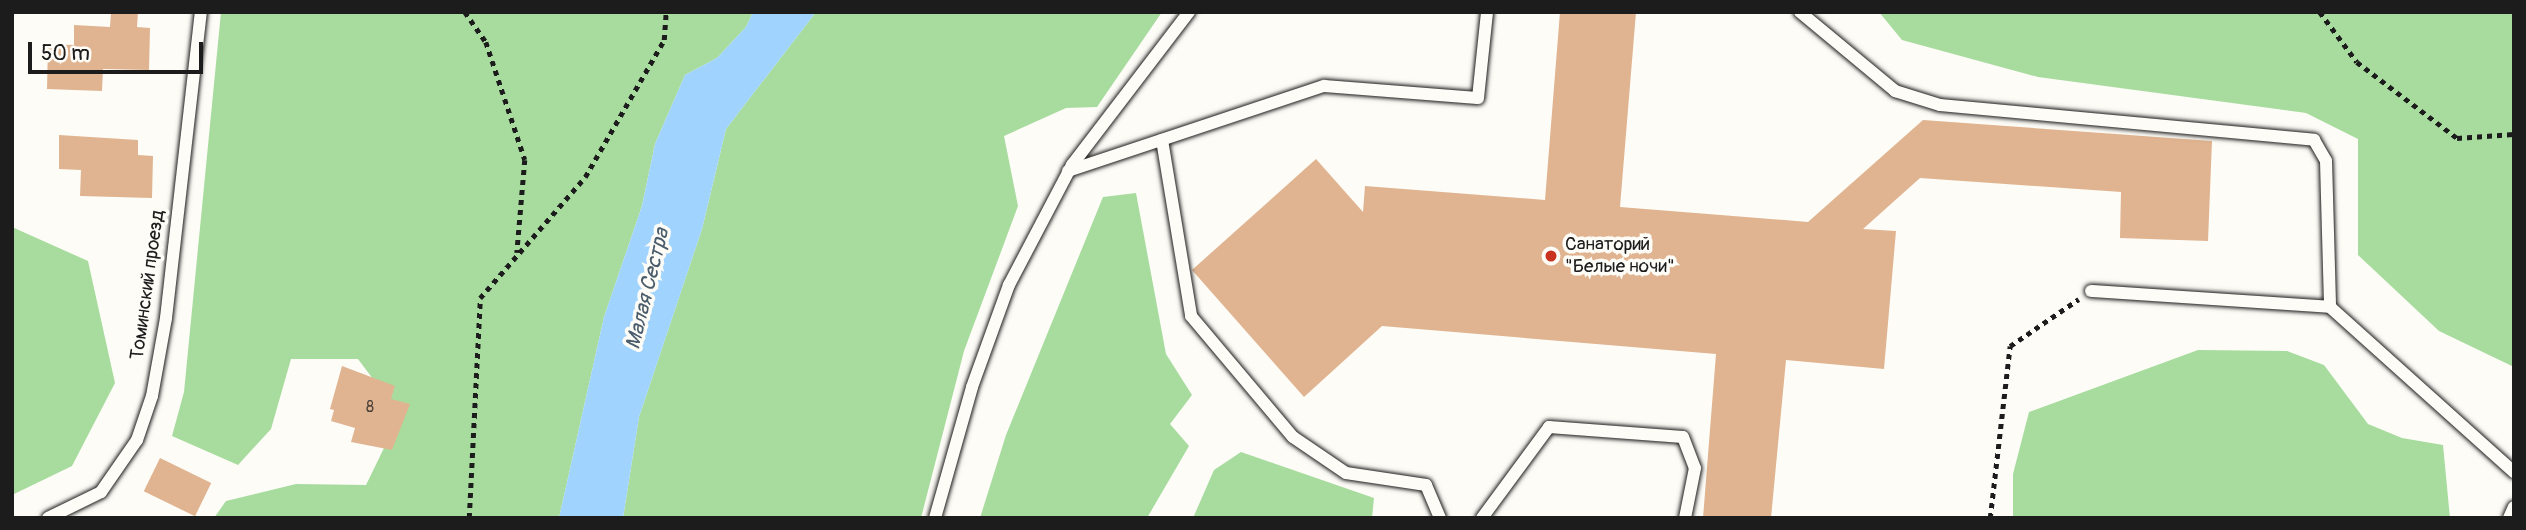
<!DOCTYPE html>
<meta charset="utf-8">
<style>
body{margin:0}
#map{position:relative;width:2526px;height:530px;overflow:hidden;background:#fdfcf7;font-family:Pangolin,sans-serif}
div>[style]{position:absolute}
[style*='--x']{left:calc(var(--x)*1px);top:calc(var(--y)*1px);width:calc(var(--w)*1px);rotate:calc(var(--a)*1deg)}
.green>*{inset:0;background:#a7dc9e}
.water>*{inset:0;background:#a0d3fd}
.building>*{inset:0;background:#e0b490;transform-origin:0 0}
.path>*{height:4.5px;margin-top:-2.25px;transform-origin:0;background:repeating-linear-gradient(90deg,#1c1c1c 0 5px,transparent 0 10px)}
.roads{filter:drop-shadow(0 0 2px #1c1c1c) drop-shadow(0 0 2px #1c1c1c)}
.lane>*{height:12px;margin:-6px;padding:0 6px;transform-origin:6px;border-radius:6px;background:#fdfcf7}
.dots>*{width:19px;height:19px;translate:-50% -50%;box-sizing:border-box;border:4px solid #fdfcf7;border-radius:50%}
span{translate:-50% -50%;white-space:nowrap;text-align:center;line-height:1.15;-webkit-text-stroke:7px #fdfcf7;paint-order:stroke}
.number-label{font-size:16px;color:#4d4239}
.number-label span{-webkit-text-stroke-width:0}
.poi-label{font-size:19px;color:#1c1c1c}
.left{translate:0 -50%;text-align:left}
.street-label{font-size:19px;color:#1c1c1c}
.water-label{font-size:21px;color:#4a5c6b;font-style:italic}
.frame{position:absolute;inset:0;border:14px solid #1c1c1c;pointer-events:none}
.scale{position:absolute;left:28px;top:42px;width:175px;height:32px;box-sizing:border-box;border:4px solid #1c1c1c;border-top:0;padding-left:9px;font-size:21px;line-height:24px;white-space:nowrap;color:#1c1c1c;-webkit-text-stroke:5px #fdfcf7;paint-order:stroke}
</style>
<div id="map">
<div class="green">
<i style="clip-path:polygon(221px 12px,753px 12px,746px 27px,717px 58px,685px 75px,655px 144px,642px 206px,604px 317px,559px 518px,214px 518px,226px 501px,296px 484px,366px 485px,400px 415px,358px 359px,291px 359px,271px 429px,238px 465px,172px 436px,184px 392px)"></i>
<i style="clip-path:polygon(816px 12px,1162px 12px,1097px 107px,1066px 108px,1004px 136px,1018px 206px,964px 351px,921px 518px,623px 518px,639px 417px,702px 229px,726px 129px)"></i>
<i style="clip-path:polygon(1879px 12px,2514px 12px,2514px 367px,2439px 331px,2358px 255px,2358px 139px,2306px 113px,2038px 77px,1902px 40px)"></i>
<i style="clip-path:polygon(1136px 193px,1166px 354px,1192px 395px,1170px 424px,1189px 446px,1147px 518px,980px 518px,1006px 435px,1103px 197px)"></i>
<i style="clip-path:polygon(12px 227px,88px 261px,115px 383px,72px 466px,12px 495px)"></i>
<i style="clip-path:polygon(2198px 350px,2287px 351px,2324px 365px,2368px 424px,2402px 438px,2443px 445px,2450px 518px,2013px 518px,2013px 474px,2029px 412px)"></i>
<i style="clip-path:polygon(1241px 452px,1374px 498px,1372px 518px,1193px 518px,1214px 470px)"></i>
</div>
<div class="water">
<i style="clip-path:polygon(753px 12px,816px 12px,726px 129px,702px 229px,639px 417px,623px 518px,559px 518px,604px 317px,642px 206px,655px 144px,685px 75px,717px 58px,746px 27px)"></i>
</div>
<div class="building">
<i style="clip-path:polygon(111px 12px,138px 12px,137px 27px,150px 28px,149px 70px,103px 69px,102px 91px,47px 89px,48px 44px,74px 45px,74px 25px,110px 27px)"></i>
<i style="clip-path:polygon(1560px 12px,1636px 12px,1620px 207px,1808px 222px,1923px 120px,2212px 141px,2208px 241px,2120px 238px,2121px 192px,1920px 178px,1863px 229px,1896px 231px,1884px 369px,1786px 360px,1771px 518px,1703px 518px,1716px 354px,1382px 326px,1304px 397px,1192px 270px,1316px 159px,1363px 212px,1365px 186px,1545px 200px)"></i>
<i style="clip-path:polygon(59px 135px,138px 140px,138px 155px,153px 156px,152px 198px,80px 196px,81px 170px,59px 169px)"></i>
<i style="clip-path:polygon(342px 366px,395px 386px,391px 399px,410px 404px,392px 450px,351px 442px,355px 428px,331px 421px,334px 410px,330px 409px)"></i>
<i style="left:160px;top:458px;width:57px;height:37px;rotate:26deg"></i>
</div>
<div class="path">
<i style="--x:465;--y:12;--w:37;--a:55"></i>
<i style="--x:486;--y:42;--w:124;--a:71.7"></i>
<i style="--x:525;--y:160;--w:93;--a:94.9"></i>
<i style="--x:2320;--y:12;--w:62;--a:53.5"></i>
<i style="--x:2357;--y:62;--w:126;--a:37.2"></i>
<i style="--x:2457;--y:138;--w:57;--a:-4"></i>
<i style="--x:469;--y:518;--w:220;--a:-87.1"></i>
<i style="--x:480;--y:298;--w:160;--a:-49"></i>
<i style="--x:585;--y:177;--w:158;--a:-60"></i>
<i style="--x:664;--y:40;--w:28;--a:-86"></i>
<i style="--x:1990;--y:518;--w:173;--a:-83.4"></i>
<i style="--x:2010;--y:346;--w:83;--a:-34.3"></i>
</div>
<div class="roads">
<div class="lane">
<i style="--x:1800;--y:12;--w:124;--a:39.7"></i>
<i style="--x:1895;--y:91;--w:47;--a:17.3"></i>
<i style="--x:1940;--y:105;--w:376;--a:5.3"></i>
<i style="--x:2314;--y:140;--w:24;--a:60"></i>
<i style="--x:2326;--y:161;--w:146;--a:88.4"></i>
<i style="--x:2330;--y:307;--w:247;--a:41.9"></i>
<i style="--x:1162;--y:140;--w:178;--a:80.6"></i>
<i style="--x:1191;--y:316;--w:158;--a:49.9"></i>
<i style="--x:1293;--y:437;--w:64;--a:34.2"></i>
<i style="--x:1346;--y:473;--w:81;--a:8.5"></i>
<i style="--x:1426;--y:485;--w:36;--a:67"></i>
<i style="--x:1068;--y:171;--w:270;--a:-18.4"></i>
<i style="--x:1324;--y:86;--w:154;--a:4.5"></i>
<i style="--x:1478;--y:98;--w:86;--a:-84"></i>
<i style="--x:2091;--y:291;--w:240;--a:3.8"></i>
<i style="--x:48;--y:518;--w:59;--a:-26.1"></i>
<i style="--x:101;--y:492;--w:63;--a:-55.3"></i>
<i style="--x:137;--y:440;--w:46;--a:-71.2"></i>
<i style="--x:152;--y:396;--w:79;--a:-79.8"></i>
<i style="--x:166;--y:318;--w:308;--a:-83.5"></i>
<i style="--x:935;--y:518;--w:136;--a:-74.2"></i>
<i style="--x:972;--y:387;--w:109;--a:-70.1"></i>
<i style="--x:1009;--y:285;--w:136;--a:-62.3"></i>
<i style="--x:1072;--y:165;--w:193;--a:-52.6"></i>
<i style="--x:1482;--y:518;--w:113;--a:-53.6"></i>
<i style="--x:1549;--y:427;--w:134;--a:4.3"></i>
<i style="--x:1683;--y:437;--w:33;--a:69"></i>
<i style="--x:1695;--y:468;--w:51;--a:101.3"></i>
<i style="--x:2509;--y:518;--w:12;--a:-66"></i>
</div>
</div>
<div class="dots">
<i style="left:1551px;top:256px;background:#c8321e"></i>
</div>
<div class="number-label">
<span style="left:370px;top:407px">8</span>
</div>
<div class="poi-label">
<span class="left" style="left:1565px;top:256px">Санаторий<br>"Белые ночи"</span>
</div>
<div class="street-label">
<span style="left:148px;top:285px;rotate:-82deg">Томинский проезд</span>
</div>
<div class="water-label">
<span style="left:648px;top:289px;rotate:-76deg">Малая Сестра</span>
</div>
<div class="frame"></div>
<div class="scale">50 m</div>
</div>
